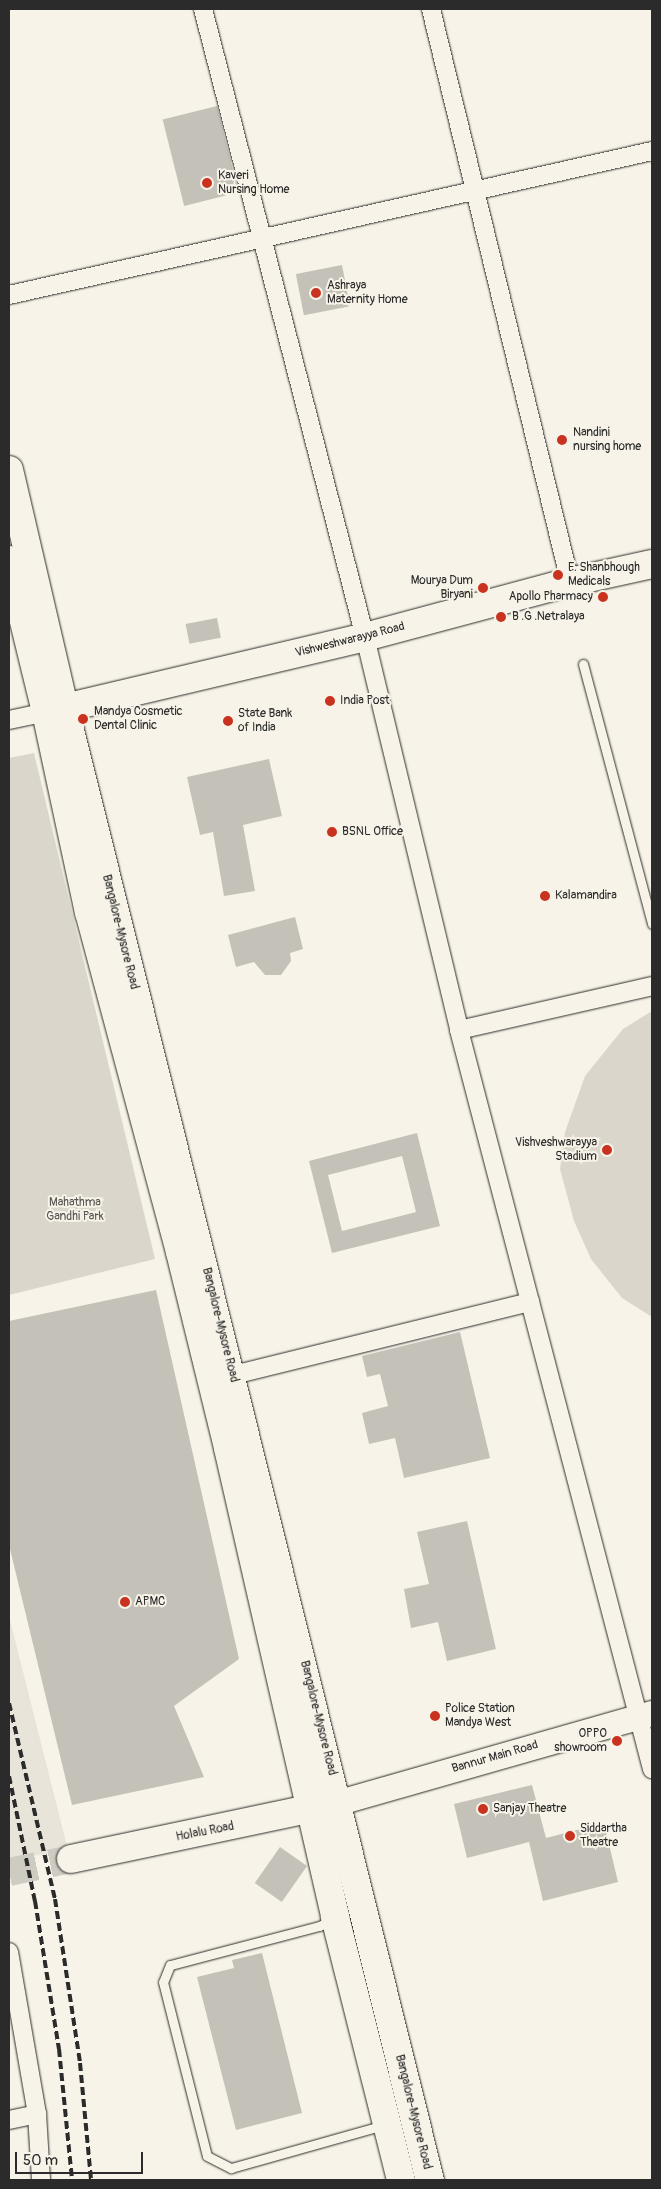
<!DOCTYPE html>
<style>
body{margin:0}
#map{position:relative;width:661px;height:2189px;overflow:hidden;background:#f7f3e8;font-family:Pangolin,sans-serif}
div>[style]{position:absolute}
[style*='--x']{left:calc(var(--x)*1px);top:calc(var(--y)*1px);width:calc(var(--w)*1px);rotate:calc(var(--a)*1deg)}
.built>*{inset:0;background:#e8e4da}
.green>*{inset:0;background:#dad6cc}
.building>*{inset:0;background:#c4c1b9;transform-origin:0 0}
.primary-tunnel>*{height:28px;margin-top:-14px;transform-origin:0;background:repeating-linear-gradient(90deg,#cecbc2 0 28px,transparent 0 42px)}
.roads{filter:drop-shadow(0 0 1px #2b2b2b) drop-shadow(0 0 1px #2b2b2b)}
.service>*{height:9px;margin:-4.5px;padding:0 4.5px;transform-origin:4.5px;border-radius:4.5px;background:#f7f3e8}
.minor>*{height:18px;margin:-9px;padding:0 9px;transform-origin:9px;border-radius:9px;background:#f7f3e8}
.secondary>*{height:25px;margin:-12.5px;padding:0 12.5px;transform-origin:12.5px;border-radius:12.5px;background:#f7f3e8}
.primary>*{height:28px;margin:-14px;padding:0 14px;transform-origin:14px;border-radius:14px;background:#f7f3e8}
.rail>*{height:4px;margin-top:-2px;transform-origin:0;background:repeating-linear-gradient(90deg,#2b2b2b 0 8px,transparent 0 12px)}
.dots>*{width:14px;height:14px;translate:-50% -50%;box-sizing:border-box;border:2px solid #f7f3e8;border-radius:50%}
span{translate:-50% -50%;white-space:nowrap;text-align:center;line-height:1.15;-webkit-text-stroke:4px #f7f3e8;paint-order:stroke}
.poi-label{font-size:12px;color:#2b2b2b}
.left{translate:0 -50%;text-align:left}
.right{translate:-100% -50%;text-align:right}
.street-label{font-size:12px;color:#2b2b2b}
.park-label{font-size:12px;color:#575653}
.frame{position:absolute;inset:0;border:10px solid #2b2b2b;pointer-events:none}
.scale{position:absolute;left:15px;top:2152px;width:128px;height:22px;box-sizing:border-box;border:2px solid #2b2b2b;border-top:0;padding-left:6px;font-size:15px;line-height:18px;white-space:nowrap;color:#2b2b2b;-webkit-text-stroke:4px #f7f3e8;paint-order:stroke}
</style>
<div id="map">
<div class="built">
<i style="clip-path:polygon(9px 1616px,68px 1850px,9px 1860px)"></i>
</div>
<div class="green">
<i style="clip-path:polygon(34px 753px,155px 1259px,9px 1295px,9px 758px)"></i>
<i style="clip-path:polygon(652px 1011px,652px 1317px,622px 1298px,591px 1259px,574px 1221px,560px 1169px,565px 1132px,585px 1076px,623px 1029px)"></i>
</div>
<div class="building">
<i style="left:217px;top:106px;width:89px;height:56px;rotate:76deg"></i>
<i style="left:342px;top:265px;width:42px;height:47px;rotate:79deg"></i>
<i style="left:217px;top:618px;width:20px;height:32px;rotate:79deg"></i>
<i style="clip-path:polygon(269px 759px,282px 816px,243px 825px,255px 891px,224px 896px,213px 832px,200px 835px,187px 777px)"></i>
<i style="clip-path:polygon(295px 917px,303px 949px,290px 953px,291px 961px,281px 975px,265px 975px,254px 962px,236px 967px,228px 935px)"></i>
<i style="clip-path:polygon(evenodd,417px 1133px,440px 1226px,332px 1253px,309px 1161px,417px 1133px,402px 1156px,416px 1212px,342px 1231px,328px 1175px,402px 1156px)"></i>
<i style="clip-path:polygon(156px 1290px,239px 1659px,174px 1706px,204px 1777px,72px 1805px,9px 1545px,9px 1321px)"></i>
<i style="clip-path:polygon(460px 1332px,490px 1458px,404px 1478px,395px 1438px,369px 1444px,362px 1413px,388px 1406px,380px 1374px,367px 1377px,362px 1356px)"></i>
<i style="clip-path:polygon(467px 1521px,496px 1649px,447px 1661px,438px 1622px,411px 1628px,404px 1589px,429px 1584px,417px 1532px)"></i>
<i style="clip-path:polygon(532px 1785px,546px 1838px,604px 1823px,618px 1882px,543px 1901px,529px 1842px,467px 1858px,454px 1804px)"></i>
<i style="left:280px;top:1847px;width:33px;height:44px;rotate:35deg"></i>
<i style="clip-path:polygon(262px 1953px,302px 2113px,236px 2130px,197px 1977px,234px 1968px,232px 1960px)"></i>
</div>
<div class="primary-tunnel">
<i style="--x:9;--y:1872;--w:63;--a:-11.8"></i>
</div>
<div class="roads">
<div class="service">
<i style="--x:583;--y:664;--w:269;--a:75.1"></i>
<i style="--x:331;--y:1920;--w:13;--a:153"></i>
<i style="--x:319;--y:1926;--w:154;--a:165.3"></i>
<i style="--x:170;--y:1965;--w:18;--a:112"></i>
<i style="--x:163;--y:1982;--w:179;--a:75.8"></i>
<i style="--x:207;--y:2156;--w:27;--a:27"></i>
<i style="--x:231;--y:2168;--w:159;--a:-15.7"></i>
</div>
<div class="minor">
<i style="--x:203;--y:9;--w:649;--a:75.54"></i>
<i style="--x:365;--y:637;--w:404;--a:76.5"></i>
<i style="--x:459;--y:1030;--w:764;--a:75.36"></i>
<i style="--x:431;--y:9;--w:590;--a:76.36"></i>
<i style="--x:9;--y:295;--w:659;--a:-12.62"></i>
<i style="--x:9;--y:720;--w:38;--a:-12"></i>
<i style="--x:459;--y:1030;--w:198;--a:-12.8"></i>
<i style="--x:233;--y:1375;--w:306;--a:-13.8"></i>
<i style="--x:9;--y:1952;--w:164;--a:80.2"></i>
<i style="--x:37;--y:2114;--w:66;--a:86.5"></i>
<i style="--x:9;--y:2120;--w:29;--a:-12"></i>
</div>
<div class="secondary">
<i style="--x:339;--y:1802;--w:325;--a:-15.9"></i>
</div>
<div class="primary">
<i style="--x:9;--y:470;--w:246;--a:76.9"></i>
<i style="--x:65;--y:710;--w:1515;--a:76.06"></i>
<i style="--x:9;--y:560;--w:156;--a:76.3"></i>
<i style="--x:46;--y:712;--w:205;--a:77.9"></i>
<i style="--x:89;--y:912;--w:352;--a:75"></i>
<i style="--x:180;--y:1252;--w:202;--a:76.2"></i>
<i style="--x:228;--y:1448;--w:481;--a:77.1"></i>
<i style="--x:335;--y:1917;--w:271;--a:75.9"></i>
<i style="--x:48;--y:712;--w:326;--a:-13.3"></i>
<i style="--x:365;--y:637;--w:212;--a:-15"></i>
<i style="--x:570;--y:582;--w:84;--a:-12.4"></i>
<i style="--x:71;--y:1859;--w:263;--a:-11.9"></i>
</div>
</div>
<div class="rail">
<i style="--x:9;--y:1703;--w:201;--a:76.8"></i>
<i style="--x:55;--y:1899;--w:166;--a:81.3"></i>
<i style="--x:80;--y:2063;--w:118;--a:84.6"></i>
<i style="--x:9;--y:1776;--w:128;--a:78.3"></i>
<i style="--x:35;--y:1901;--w:150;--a:80.8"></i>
<i style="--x:59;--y:2049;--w:132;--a:84.3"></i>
</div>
<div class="dots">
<i style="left:207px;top:183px;background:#c8321e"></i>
<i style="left:316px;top:293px;background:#c8321e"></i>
<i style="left:562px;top:440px;background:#c8321e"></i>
<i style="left:558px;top:575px;background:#c8321e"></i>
<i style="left:483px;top:588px;background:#c8321e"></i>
<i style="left:603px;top:597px;background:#c8321e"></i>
<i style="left:501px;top:617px;background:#c8321e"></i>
<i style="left:330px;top:701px;background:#c8321e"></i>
<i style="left:83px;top:719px;background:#c8321e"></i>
<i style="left:228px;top:721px;background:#c8321e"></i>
<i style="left:332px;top:832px;background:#c8321e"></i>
<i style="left:545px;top:896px;background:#c8321e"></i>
<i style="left:607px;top:1150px;background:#c8321e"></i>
<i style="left:125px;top:1602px;background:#c8321e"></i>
<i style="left:435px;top:1716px;background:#c8321e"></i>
<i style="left:617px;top:1741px;background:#c8321e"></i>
<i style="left:483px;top:1809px;background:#c8321e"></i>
<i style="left:570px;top:1836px;background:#c8321e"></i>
</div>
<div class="poi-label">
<span class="left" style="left:218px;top:183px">Kaveri<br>Nursing Home</span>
<span class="left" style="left:327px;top:293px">Ashraya<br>Maternity Home</span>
<span class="left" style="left:573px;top:440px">Nandini<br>nursing home</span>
<span class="left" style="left:568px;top:575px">E. Shanbhough<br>Medicals</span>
<span class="right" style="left:473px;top:588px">Mourya Dum<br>Biryani</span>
<span class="right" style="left:593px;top:597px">Apollo Pharmacy</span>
<span class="left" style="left:512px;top:617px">B .G .Netralaya</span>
<span class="left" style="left:340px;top:701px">India Post</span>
<span class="left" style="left:94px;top:719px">Mandya Cosmetic<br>Dental Clinic</span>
<span class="left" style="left:238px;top:721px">State Bank<br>of India</span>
<span class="left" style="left:342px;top:832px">BSNL Office</span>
<span class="left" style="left:555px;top:896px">Kalamandira</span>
<span class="right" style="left:597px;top:1150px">Vishveshwarayya<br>Stadium</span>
<span class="left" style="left:135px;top:1602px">APMC</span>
<span class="left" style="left:445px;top:1716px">Police Station<br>Mandya West</span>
<span class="right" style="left:607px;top:1741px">OPPO<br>showroom</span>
<span class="left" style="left:493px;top:1809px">Sanjay Theatre</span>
<span class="left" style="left:580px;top:1836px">Siddartha<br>Theatre</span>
</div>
<div class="street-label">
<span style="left:350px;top:640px;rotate:-14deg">Vishweshwarayya Road</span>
<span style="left:120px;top:932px;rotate:76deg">Bangalore-Mysore Road</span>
<span style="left:220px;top:1325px;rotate:76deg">Bangalore-Mysore Road</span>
<span style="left:318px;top:1718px;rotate:76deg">Bangalore-Mysore Road</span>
<span style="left:495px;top:1757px;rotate:-16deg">Bannur Main Road</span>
<span style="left:205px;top:1832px;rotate:-11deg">Holalu Road</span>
<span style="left:413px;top:2112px;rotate:76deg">Bangalore-Mysore Road</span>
</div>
<div class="park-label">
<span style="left:75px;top:1210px">Mahathma<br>Gandhi Park</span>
</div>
<div class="frame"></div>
<div class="scale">50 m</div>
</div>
